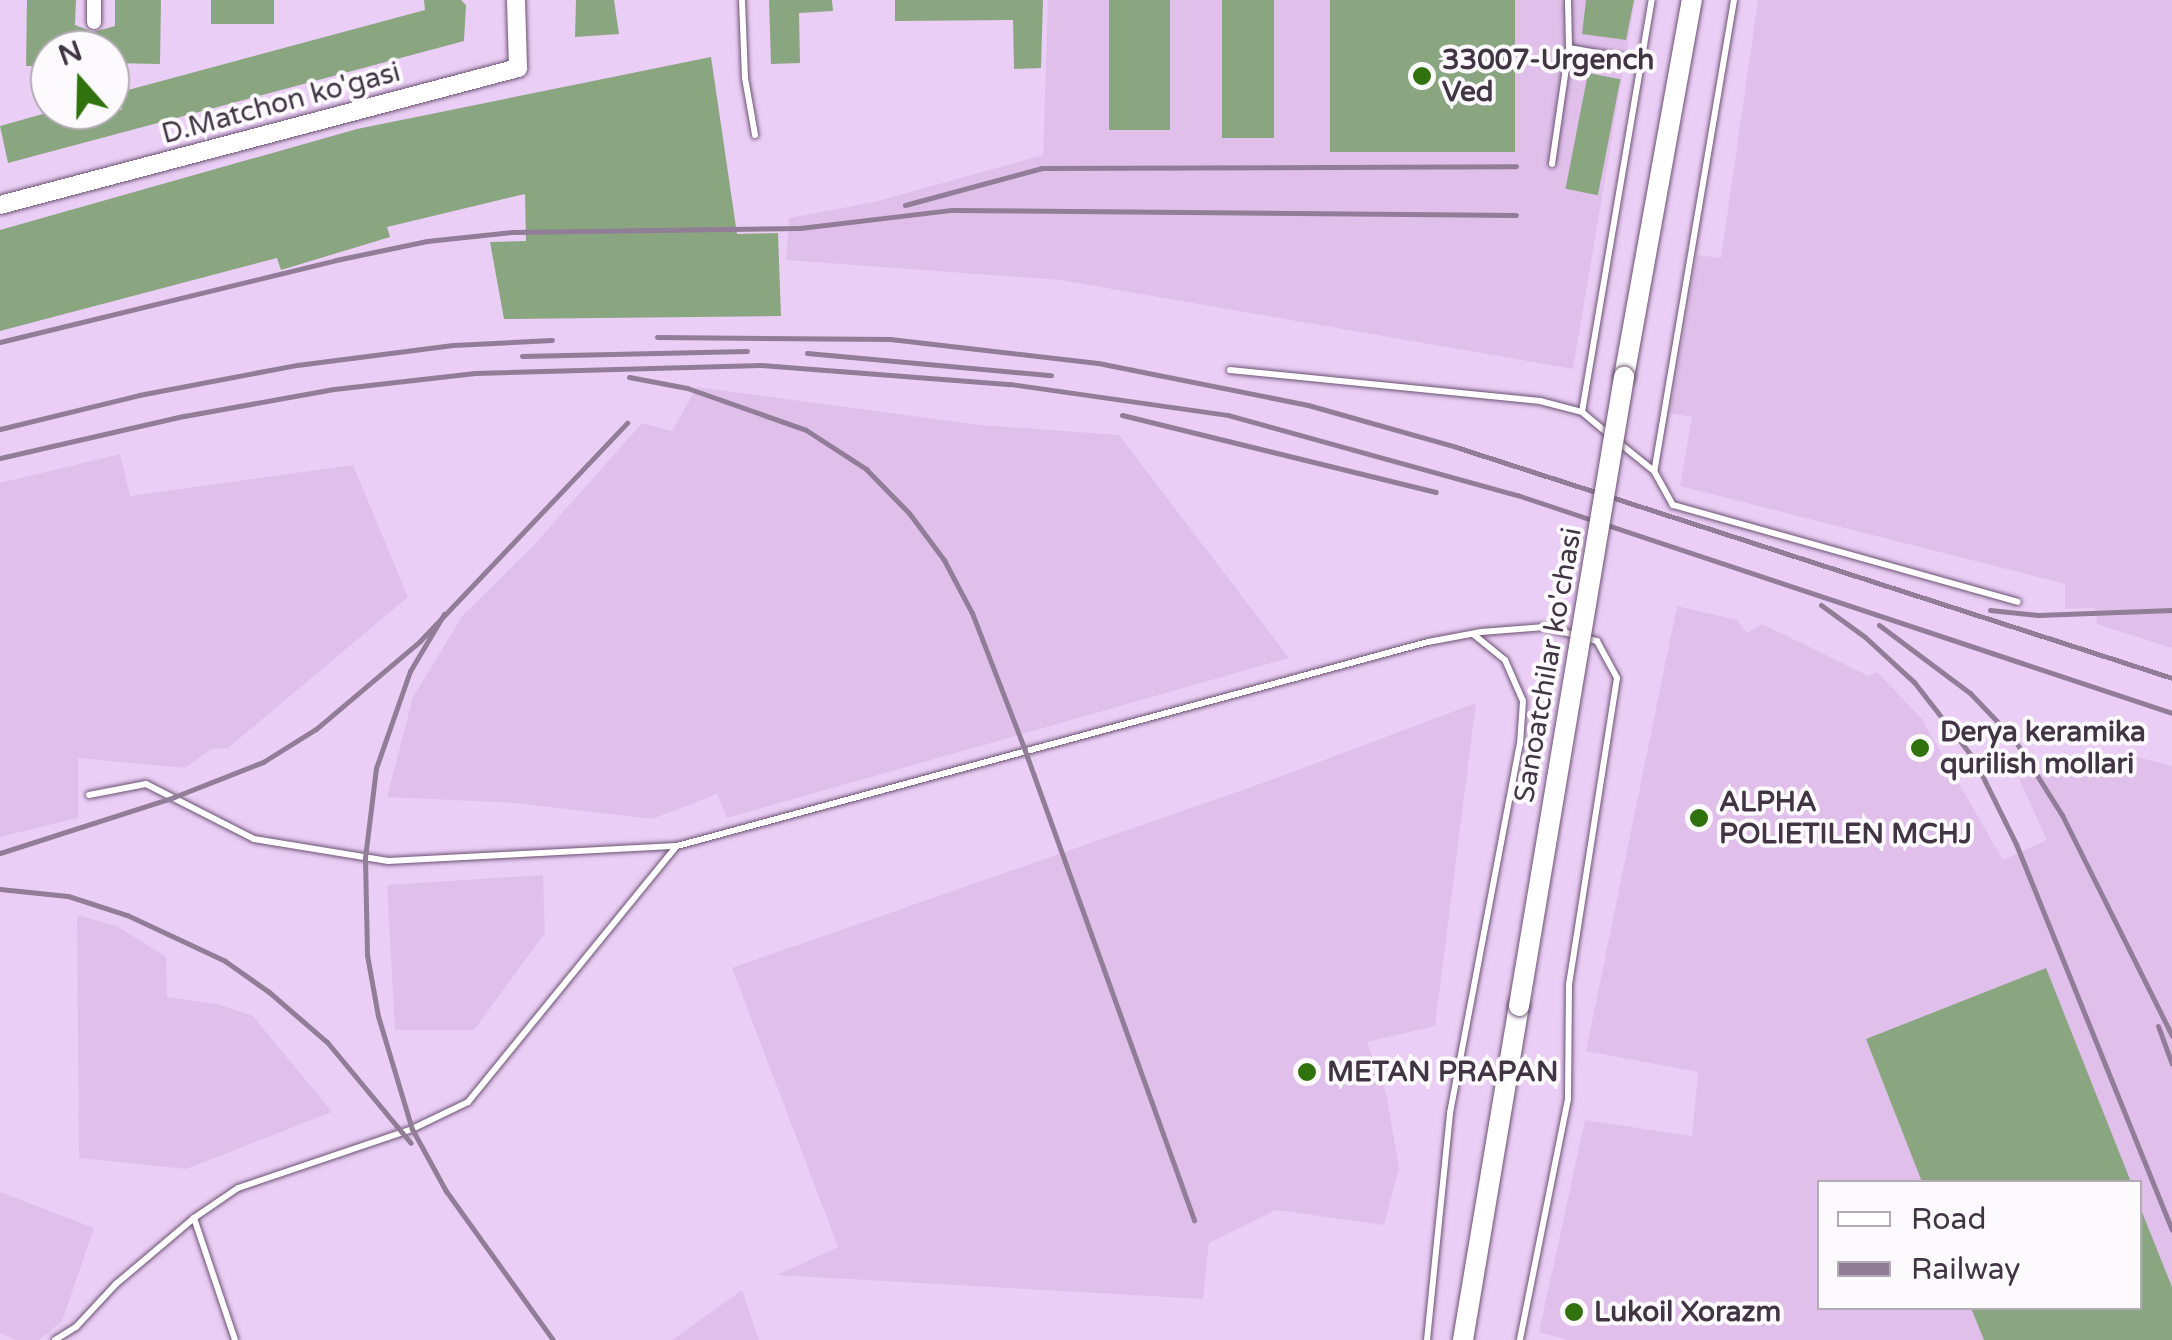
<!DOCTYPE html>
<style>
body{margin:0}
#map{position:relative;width:2172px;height:1340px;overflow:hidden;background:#ebcef5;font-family:"Varela Round",sans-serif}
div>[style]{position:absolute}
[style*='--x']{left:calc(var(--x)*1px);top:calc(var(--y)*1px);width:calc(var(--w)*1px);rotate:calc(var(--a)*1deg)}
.built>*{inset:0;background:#e0c0eb}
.building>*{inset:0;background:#8aa681;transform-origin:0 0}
.roads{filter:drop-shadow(0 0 2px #6b5273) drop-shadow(0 0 2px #6b5273)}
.service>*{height:6px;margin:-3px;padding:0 3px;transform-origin:3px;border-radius:3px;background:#fff}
.minor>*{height:14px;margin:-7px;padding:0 7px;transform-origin:7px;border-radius:7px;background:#fff}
.tertiary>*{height:18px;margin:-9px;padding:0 9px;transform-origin:9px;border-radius:9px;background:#fff}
.secondary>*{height:20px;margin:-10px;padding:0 10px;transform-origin:10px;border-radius:10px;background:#fff}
.rail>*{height:5px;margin:-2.5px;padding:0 2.5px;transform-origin:2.5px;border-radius:2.5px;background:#917d97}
.bridges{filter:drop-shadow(0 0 2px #6b5273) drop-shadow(0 0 2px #6b5273)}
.secondary-bridge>*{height:20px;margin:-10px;padding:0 10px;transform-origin:10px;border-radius:10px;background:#fff}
.dots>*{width:28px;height:28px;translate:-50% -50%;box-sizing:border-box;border:5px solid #fdfafe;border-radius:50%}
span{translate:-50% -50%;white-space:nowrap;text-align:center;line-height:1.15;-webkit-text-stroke:8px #fdfafe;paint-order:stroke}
.poi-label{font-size:28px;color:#413544;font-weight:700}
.left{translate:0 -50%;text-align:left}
.street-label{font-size:28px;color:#413544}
.legend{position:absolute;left:1817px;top:1180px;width:325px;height:130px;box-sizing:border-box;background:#fdfafe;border:2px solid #b2abb4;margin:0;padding:12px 18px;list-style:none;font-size:30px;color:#413544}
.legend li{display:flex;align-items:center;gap:20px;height:50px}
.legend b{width:50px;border:2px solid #b2abb4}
.north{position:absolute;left:30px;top:30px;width:100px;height:100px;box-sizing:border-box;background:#fdfafe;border:2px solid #b2abb4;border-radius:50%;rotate:340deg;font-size:28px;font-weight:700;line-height:40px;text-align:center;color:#413544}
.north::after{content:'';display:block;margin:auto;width:35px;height:45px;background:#30720d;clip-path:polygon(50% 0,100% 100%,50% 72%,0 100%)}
</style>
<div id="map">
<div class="built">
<i style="clip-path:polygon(1048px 0,1635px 0,1573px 369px,1060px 280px,786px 260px,789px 218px,874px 202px,1043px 155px)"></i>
<i style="clip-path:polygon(1758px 0,2172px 0,2172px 648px,2097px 624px,2095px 608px,2065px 609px,2065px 584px,1680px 486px,1692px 417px,1670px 413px,1697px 255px,1721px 258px)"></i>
<i style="clip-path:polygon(697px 387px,980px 425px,1119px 435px,1289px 658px,727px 818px,717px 794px,652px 819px,515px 803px,387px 797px,413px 697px,463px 615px,533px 546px,642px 423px,672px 431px)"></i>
<i style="clip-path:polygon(120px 454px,130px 496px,353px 465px,408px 597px,228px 748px,211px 749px,185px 768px,78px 758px,78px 818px,0 837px,0 483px)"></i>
<i style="clip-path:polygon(evenodd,1677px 606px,1737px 620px,1747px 633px,1762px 624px,1869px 676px,1877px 672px,1921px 718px,2003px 860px,2047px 840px,2019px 779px,2129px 755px,2172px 766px,2172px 1340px,1568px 1340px,1539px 1332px,1585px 1120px,1692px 1136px,1698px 1072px,1586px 1051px,1677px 606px,1820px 1182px,2140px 1182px,2140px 1308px,1820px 1308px,1820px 1182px)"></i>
<i style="clip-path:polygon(1476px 703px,1435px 1026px,1367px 1042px,1386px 1093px,1399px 1168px,1384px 1225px,1276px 1210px,1209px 1243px,1203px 1299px,777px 1275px,838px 1247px,732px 968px,1271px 780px)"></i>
<i style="clip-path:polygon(543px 875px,545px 933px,474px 1030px,395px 1030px,387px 885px)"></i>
<i style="clip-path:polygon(77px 915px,117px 926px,166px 957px,167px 997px,217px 1004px,253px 1016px,332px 1112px,186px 1169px,79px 1158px)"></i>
<i style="clip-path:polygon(0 1192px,94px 1228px,62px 1321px,39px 1340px,16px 1340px,0 1333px)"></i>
<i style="clip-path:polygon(742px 1290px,759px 1340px,672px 1340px)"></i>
</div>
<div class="building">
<i style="clip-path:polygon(27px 0,76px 0,75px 25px,93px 32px,115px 26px,115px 0,161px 0,160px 64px,110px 63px,110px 50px,50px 50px,50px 66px,26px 66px)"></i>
<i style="left:211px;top:0;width:63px;height:24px"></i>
<i style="clip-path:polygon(424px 0,461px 0,466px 5px,464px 41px,8px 163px,0 126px,57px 110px,122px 110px,117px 93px,425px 10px)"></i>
<i style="clip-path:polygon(576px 0,614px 0,619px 34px,575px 37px)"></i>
<i style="clip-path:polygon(769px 0,832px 0,833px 11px,799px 13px,800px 63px,771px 64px)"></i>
<i style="clip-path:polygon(895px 0,1043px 0,1041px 68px,1014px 69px,1013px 20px,895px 21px)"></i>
<i style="left:1109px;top:0;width:61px;height:130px"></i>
<i style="left:1222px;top:0;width:52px;height:138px"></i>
<i style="left:1330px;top:0;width:185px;height:152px"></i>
<i style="clip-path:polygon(1586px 0,1634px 0,1626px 40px,1582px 34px)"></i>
<i style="clip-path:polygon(711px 57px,737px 234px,778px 233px,781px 316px,504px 319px,490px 242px,526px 241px,525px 194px,387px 227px,390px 237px,281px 270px,277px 258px,0 331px,0 230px,357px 129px)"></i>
<i style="left:1588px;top:73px;width:33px;height:118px;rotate:11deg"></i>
<i style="clip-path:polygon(2046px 968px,2131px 1182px,1922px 1182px,1866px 1039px)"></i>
<i style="clip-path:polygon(2140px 1207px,2172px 1287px,2172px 1340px,1984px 1340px,1971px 1308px,2140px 1308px)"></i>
</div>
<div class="roads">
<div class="service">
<i style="--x:742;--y:0;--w:78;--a:87.8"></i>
<i style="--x:745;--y:78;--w:58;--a:80"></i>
<i style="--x:1734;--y:0;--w:478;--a:99.6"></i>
<i style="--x:1654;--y:471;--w:39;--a:61"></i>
<i style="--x:1673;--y:505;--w:358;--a:15.7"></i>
<i style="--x:1569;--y:48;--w:75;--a:10"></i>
<i style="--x:1552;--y:164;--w:117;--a:-81.7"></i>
<i style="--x:1569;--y:48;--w:48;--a:-91.2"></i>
<i style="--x:1230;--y:370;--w:312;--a:5.7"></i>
<i style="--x:1540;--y:401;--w:43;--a:14.7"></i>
<i style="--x:1582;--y:412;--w:418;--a:-80.4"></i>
<i style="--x:1582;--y:412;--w:34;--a:40"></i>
<i style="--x:1618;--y:442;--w:46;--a:38.9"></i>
<i style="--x:89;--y:795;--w:58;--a:-10.9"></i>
<i style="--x:146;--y:784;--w:121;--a:27"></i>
<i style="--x:254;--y:839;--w:136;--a:9.3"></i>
<i style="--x:388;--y:861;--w:289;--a:-3"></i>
<i style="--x:677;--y:846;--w:778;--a:-15.2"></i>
<i style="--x:1428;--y:642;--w:54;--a:-10.7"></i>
<i style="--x:1481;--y:632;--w:64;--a:-4.5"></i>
<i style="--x:1545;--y:627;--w:54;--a:15.1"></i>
<i style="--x:1597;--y:641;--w:42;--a:61.6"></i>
<i style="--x:1617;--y:678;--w:310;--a:98.9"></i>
<i style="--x:1569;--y:984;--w:115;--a:90.5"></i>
<i style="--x:1568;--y:1099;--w:246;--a:101.3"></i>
<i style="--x:194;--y:1218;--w:129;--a:71.4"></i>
<i style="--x:55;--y:1340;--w:25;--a:-32"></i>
<i style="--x:76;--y:1327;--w:59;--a:-47.1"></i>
<i style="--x:116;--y:1284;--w:102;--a:-40.2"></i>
<i style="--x:194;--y:1218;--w:53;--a:-34.3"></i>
<i style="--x:238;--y:1188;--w:184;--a:-18.7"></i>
<i style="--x:412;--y:1129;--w:62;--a:-25.7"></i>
<i style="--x:468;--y:1102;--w:329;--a:-50.8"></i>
<i style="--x:1427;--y:1340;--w:228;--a:-84.2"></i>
<i style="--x:1450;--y:1113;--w:376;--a:-79.3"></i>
<i style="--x:1520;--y:744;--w:43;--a:-86"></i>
<i style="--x:1523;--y:701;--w:45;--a:-113.7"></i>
<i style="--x:1505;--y:660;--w:41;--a:-140.9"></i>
</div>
<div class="minor">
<i style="--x:94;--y:22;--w:22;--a:-90"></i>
</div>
<div class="tertiary">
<i style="--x:0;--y:205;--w:536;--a:-14.81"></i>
<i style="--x:518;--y:68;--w:68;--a:-91.7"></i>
</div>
<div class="secondary">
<i style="--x:1624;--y:377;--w:383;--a:-79.8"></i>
<i style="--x:1463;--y:1340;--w:339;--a:-80.5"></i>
</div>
</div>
<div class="rail">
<i style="--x:905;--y:205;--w:142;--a:-15.1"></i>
<i style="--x:1042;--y:168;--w:474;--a:-0.2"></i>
<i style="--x:657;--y:337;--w:233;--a:0.5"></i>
<i style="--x:890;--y:339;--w:209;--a:6.6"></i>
<i style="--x:1098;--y:363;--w:214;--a:11.3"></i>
<i style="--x:1308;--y:405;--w:154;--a:15.8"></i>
<i style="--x:1456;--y:447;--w:752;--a:17.88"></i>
<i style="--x:0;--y:342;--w:346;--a:-13.7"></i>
<i style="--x:336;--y:260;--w:93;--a:-11.8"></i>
<i style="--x:427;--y:241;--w:85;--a:-6"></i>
<i style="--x:512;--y:232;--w:288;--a:-0.8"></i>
<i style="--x:800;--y:228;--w:153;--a:-6.8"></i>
<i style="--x:952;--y:210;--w:564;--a:0.51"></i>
<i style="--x:807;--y:353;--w:245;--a:5.2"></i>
<i style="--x:522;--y:356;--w:225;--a:-1.3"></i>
<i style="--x:629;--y:377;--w:59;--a:10.7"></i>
<i style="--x:687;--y:388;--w:126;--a:19.4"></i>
<i style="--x:806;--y:430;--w:72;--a:33"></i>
<i style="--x:866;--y:469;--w:62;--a:45.7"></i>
<i style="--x:909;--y:513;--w:59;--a:53.3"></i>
<i style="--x:944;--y:560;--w:60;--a:62.2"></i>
<i style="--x:972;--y:613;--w:145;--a:68.9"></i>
<i style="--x:1024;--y:748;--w:502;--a:70.19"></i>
<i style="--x:1122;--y:415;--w:323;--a:13.8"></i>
<i style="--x:0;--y:429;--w:143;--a:-13.7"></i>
<i style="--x:139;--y:395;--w:161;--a:-10.8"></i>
<i style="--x:297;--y:365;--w:157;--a:-7.3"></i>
<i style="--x:453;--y:345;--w:99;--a:-2.9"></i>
<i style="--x:0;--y:458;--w:189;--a:-12.9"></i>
<i style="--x:184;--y:416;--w:152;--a:-10.2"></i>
<i style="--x:334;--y:389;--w:142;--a:-6.5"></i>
<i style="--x:475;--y:373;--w:286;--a:-1.6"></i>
<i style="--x:761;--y:365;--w:250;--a:4.4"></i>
<i style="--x:1010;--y:384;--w:220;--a:8.1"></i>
<i style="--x:1228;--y:415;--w:300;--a:15.5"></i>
<i style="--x:1517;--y:495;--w:690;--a:18.41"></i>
<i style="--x:1821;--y:605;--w:54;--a:36"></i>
<i style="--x:1865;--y:637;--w:67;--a:42.6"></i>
<i style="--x:1914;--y:682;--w:98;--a:52.1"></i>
<i style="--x:1974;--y:759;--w:95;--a:63.7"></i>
<i style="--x:2016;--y:844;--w:416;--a:68"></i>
<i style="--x:1990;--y:610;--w:48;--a:5.9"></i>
<i style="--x:2038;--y:615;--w:134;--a:-2.1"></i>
<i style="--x:444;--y:614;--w:66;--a:120.8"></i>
<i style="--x:410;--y:671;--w:103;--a:109.3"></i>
<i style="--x:376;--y:768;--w:91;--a:97"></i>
<i style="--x:365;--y:858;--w:97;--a:88.8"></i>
<i style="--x:367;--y:955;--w:62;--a:79.8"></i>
<i style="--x:378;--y:1016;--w:118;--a:73.3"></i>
<i style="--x:412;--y:1129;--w:71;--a:61.3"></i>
<i style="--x:446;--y:1191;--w:183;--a:54.3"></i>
<i style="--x:1879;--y:625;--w:114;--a:36.8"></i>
<i style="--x:1970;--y:693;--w:64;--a:46.3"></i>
<i style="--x:2014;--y:739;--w:90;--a:57.7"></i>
<i style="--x:2062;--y:815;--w:247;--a:63.5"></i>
<i style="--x:0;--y:853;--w:183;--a:-17.8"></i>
<i style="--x:174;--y:797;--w:96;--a:-21.5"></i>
<i style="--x:263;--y:762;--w:62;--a:-31.9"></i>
<i style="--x:316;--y:729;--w:136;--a:-40.2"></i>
<i style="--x:420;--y:641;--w:301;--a:-46.5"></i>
<i style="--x:0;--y:889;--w:68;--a:5.9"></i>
<i style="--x:68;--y:896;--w:62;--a:17.9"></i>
<i style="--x:127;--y:915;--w:108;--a:25.1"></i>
<i style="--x:225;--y:961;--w:54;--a:35.2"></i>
<i style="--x:269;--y:992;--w:77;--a:40.8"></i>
<i style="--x:327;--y:1042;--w:131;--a:50.3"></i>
<i style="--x:2158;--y:1026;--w:40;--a:69.8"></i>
</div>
<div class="bridges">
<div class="secondary-bridge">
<i style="--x:1519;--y:1006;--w:638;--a:-80.52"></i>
</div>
</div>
<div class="dots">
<i style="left:1422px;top:76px;background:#30720d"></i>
<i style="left:1920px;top:748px;background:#30720d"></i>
<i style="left:1699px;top:818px;background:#30720d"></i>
<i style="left:1307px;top:1072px;background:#30720d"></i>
<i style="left:1574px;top:1312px;background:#30720d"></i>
</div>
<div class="poi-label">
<span class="left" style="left:1442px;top:76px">33007-Urgench<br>Ved</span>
<span class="left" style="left:1940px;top:748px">Derya keramika<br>qurilish mollari</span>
<span class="left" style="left:1719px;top:818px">ALPHA<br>POLIETILEN MCHJ</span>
<span class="left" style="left:1327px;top:1072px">METAN PRAPAN</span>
<span class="left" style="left:1594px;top:1312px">Lukoil Xorazm</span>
</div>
<div class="street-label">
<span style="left:281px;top:103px;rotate:-15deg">D.Matchon ko'gasi</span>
<span style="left:1548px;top:665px;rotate:-80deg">Sanoatchilar ko'chasi</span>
</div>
<ul class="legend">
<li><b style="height:12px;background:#fff"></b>Road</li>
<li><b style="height:12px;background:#917d97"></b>Railway</li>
</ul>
<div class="north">N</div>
</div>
